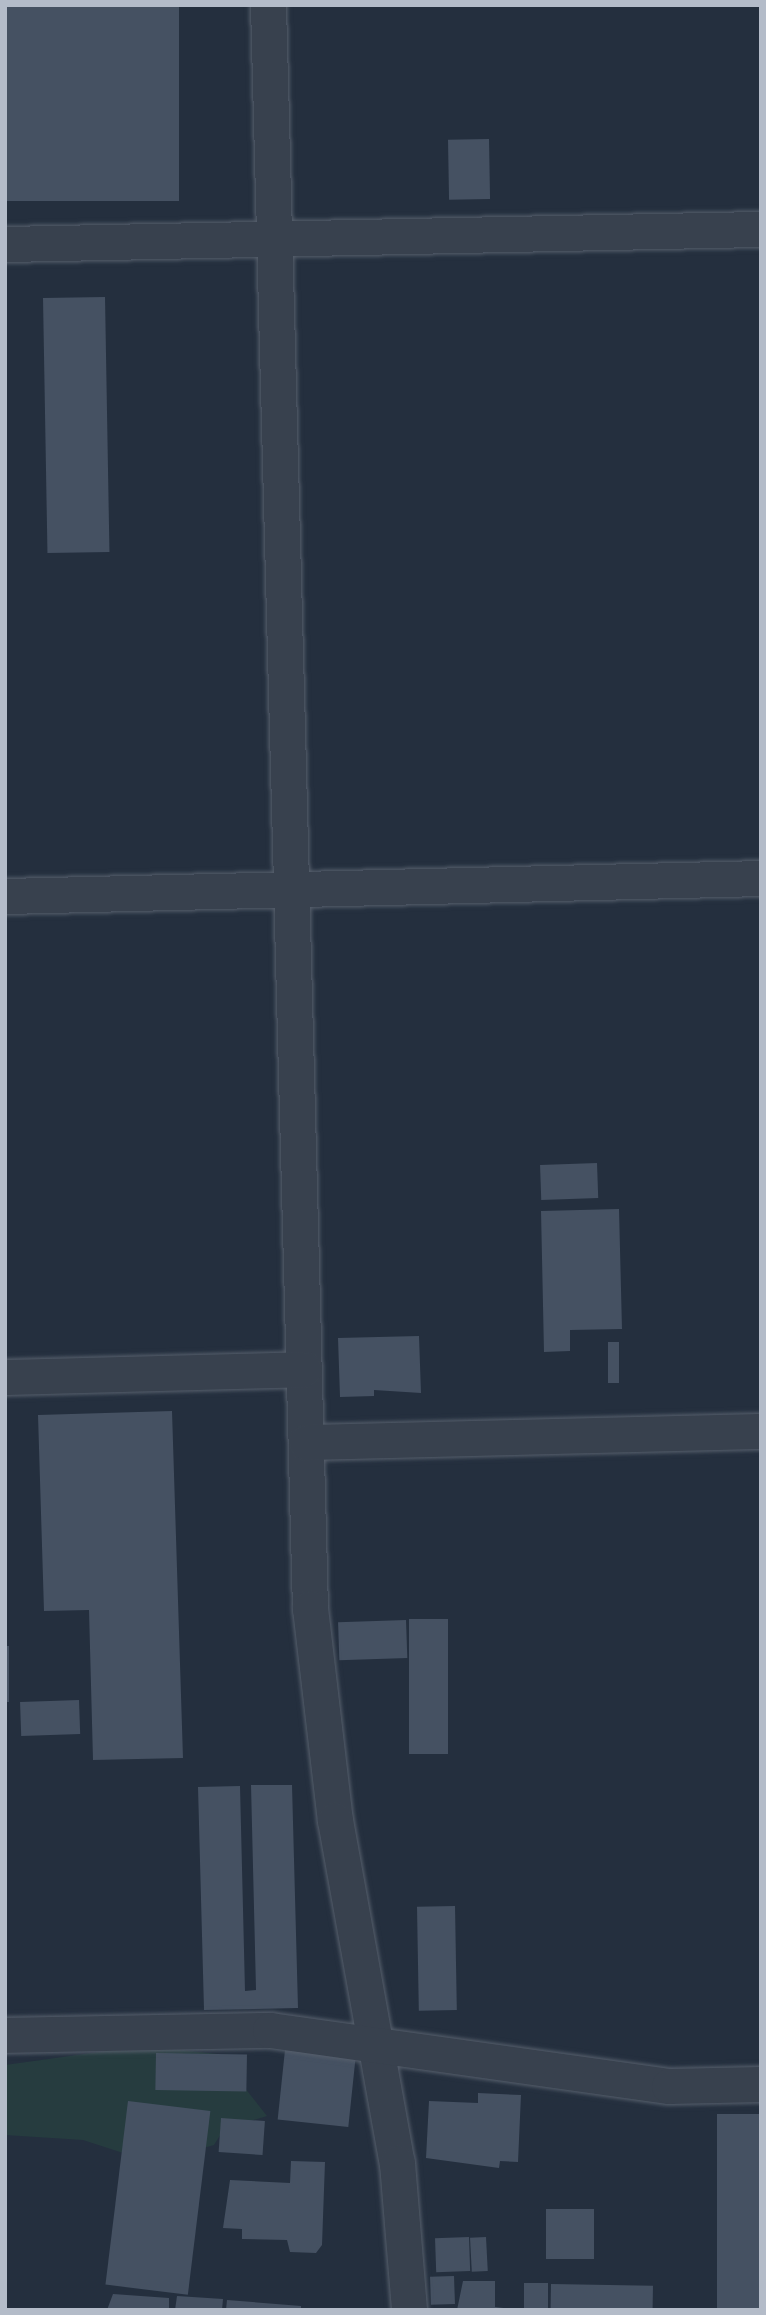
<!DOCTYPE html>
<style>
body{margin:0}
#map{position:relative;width:766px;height:2315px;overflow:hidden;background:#242f3e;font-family:"PT Sans",sans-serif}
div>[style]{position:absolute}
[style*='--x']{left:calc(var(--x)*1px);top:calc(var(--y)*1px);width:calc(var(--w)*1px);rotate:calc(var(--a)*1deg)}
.green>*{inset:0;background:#263c3f}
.building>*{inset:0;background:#455162;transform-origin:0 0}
.roads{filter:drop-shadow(0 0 2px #565f6c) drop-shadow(0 0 2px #565f6c)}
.street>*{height:35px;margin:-17.5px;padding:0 17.5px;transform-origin:17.5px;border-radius:17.5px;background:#38414e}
span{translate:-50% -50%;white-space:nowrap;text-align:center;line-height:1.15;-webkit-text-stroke:5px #1d2633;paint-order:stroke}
.frame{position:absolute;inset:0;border:7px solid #b4bcc9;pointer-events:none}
</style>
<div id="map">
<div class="green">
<i style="clip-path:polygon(142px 2046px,218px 2054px,267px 2116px,224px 2129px,214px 2145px,196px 2150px,123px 2153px,83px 2140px,5px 2135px,5px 2065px)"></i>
</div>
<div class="building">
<i style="left:5px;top:5px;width:174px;height:196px"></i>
<i style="left:489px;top:139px;width:60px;height:41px;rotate:89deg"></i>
<i style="left:105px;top:297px;width:255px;height:62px;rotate:89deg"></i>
<i style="left:597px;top:1163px;width:35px;height:57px;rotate:88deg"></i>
<i style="clip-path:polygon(619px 1209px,622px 1329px,570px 1330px,570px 1351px,544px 1352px,541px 1211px)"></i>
<i style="clip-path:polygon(419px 1336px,421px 1393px,374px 1390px,374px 1396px,340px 1397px,338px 1338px)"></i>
<i style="left:608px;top:1342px;width:11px;height:41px"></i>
<i style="clip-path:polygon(172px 1411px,183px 1758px,93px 1760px,89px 1610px,44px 1611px,38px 1415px)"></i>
<i style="left:409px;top:1619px;width:39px;height:135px"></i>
<i style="left:406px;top:1620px;width:38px;height:68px;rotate:88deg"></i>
<i style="left:5px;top:1646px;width:4px;height:56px"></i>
<i style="left:79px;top:1700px;width:34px;height:59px;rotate:88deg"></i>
<i style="clip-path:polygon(251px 1785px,292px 1785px,298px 2008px,204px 2010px,198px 1787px,240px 1786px,245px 1991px,256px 1990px)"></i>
<i style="left:455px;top:1906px;width:104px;height:38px;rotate:89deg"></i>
<i style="left:285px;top:2050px;width:71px;height:70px;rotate:6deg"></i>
<i style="left:156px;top:2053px;width:91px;height:37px;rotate:1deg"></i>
<i style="clip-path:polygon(478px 2093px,521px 2095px,518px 2162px,500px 2161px,499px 2168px,426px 2158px,429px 2101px,478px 2103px)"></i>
<i style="left:128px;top:2101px;width:83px;height:185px;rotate:7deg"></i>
<i style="left:717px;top:2114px;width:44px;height:196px"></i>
<i style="left:221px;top:2118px;width:44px;height:34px;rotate:4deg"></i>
<i style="clip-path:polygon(291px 2161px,325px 2162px,322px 2245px,316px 2253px,290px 2252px,287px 2240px,242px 2239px,242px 2229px,223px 2228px,230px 2180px,290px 2183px)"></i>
<i style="left:546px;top:2209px;width:48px;height:50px"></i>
<i style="left:469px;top:2237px;width:34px;height:34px;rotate:88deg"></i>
<i style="left:486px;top:2237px;width:34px;height:16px;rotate:87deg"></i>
<i style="left:454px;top:2276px;width:28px;height:24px;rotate:88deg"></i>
<i style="clip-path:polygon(463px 2281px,495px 2281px,495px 2307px,521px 2310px,457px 2310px)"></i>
<i style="left:524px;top:2283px;width:24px;height:27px"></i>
<i style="left:551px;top:2284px;width:102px;height:26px;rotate:1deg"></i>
<i style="clip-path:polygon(113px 2294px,169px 2298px,169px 2310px,107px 2310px)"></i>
<i style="clip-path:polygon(177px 2296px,223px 2299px,222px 2310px,175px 2310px)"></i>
<i style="clip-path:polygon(227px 2300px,301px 2306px,301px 2310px,226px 2310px)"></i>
</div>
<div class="roads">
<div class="street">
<i style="--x:268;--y:5;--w:1604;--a:88.5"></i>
<i style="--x:310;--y:1608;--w:213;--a:83.3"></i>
<i style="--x:335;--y:1820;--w:349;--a:79.8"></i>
<i style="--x:397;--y:2163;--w:147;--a:85.3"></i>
<i style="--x:5;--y:244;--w:756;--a:-1.14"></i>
<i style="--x:5;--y:896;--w:756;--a:-1.36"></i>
<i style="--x:5;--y:1377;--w:299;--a:-1.5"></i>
<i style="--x:306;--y:1442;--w:455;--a:-1.4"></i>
<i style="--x:5;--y:2035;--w:265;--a:-1.1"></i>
<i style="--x:270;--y:2030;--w:403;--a:8"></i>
<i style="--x:669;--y:2086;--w:92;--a:-1.2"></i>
</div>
</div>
<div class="frame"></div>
</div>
